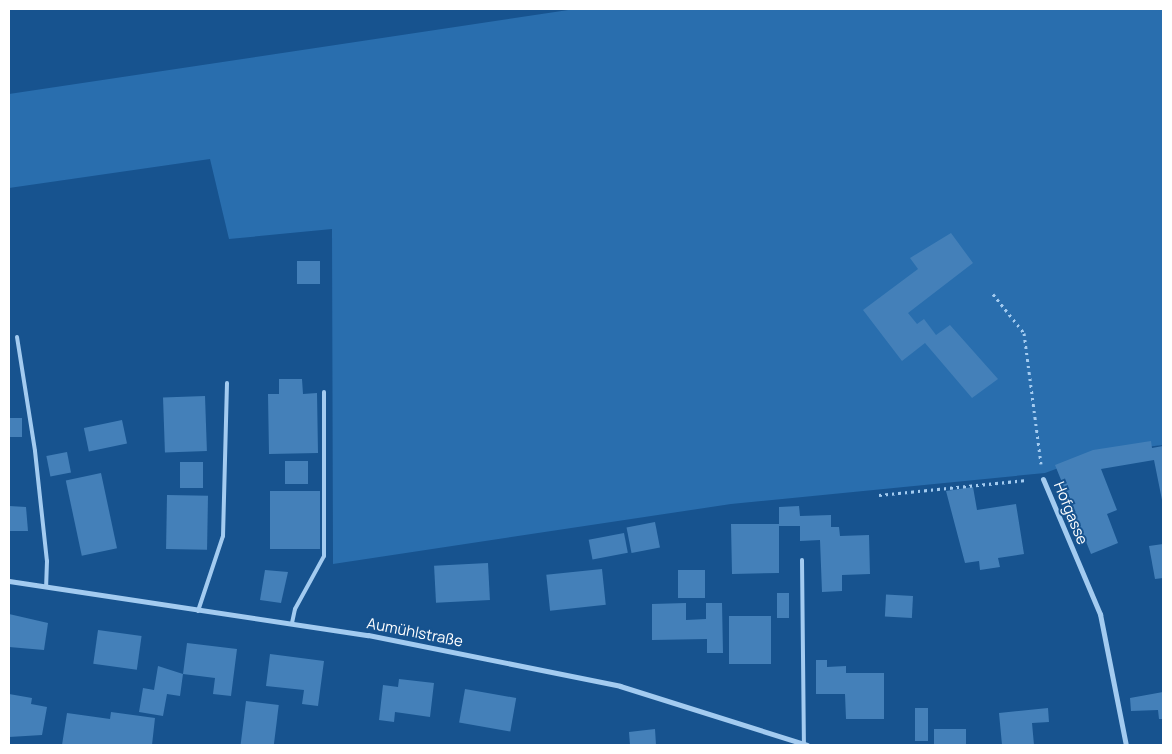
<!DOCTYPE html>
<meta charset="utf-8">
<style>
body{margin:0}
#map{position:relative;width:1172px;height:754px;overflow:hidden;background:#17538f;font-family:Manrope,sans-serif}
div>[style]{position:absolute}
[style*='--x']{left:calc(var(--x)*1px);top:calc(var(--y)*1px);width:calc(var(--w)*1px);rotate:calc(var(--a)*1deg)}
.green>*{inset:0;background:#296eae}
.building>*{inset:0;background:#4480b9;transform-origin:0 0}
.path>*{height:3px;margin-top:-1.5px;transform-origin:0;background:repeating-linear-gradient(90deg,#a3cbf0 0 2.5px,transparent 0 6.5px)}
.service>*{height:4px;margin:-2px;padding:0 2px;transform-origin:2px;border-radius:2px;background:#a3cbf0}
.minor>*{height:5px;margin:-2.5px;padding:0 2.5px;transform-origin:2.5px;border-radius:2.5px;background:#a3cbf0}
span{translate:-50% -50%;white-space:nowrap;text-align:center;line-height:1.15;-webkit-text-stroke:4px #17538f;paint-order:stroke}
.street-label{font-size:15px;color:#fff}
.frame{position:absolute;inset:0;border:10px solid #fff;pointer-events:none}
</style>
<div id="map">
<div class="green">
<i style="clip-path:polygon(575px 9px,1163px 9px,1163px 445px,1102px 452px,1045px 473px,731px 504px,333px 564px,332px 229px,229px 239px,210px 159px,9px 188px,9px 94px)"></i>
</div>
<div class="building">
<i style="clip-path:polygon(951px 233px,973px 263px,908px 313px,917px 324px,924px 319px,936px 335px,950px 325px,998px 379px,972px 398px,925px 343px,902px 361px,863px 310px,918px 269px,910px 258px)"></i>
<i style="left:320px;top:261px;width:23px;height:23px;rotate:90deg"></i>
<i style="clip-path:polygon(279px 379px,302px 379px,303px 394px,317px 393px,318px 453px,269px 454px,268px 394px,279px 394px)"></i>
<i style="left:205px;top:396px;width:55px;height:42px;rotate:88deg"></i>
<i style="left:9px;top:418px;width:13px;height:19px"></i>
<i style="left:122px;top:420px;width:24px;height:39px;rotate:78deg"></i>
<i style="clip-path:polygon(1151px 441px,1152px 448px,1163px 446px,1163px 505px,1154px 460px,1101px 469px,1117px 510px,1107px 514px,1118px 543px,1091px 554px,1055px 465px,1093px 450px)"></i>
<i style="left:67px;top:452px;width:21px;height:21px;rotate:79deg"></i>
<i style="left:285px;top:461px;width:23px;height:23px"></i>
<i style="left:180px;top:462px;width:23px;height:26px"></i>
<i style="left:101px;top:473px;width:77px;height:36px;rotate:78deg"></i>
<i style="clip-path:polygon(973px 487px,977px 510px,1016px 504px,1024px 554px,998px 558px,1000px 567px,980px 570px,979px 561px,965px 563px,946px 491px)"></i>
<i style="left:320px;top:491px;width:58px;height:50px;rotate:90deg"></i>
<i style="left:167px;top:495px;width:41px;height:54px;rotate:1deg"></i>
<i style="clip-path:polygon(9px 506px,26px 507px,28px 531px,9px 531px)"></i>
<i style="clip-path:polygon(799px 506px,800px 516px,831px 515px,831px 527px,839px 527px,840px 536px,869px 535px,870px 574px,842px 575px,842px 591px,822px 592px,820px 540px,800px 541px,800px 526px,779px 526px,779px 573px,732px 574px,731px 524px,779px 524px,779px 507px)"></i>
<i style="left:655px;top:522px;width:26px;height:29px;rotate:79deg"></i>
<i style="left:624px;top:533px;width:20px;height:36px;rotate:79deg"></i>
<i style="clip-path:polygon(1163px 544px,1163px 578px,1155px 579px,1149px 546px)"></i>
<i style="left:488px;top:563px;width:37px;height:54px;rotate:87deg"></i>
<i style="left:602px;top:569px;width:36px;height:56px;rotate:84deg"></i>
<i style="clip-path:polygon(265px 570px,288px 572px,281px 603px,260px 600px)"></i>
<i style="left:678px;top:570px;width:27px;height:28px"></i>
<i style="left:777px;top:593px;width:12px;height:25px"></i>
<i style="left:913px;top:596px;width:22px;height:27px;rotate:93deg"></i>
<i style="clip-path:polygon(686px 603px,686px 620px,706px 619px,706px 603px,722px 603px,723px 653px,707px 653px,707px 639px,652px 640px,652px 604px)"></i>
<i style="clip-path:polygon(9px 614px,48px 623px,44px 650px,9px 647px)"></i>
<i style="left:729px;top:616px;width:42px;height:48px"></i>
<i style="left:98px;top:630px;width:44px;height:34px;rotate:8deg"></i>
<i style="clip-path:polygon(187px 643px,237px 649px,231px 696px,213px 694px,215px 678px,183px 674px)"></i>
<i style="clip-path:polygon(270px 654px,324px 661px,318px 706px,302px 704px,304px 690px,266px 686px)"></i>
<i style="clip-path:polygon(816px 660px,827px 660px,827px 667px,846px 666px,846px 673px,884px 673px,884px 719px,846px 719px,845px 694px,816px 694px)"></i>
<i style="clip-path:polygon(158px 666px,183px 674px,180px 696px,167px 694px,163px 716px,139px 712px,143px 688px,154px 690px)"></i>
<i style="clip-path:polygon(399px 679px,434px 683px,430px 717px,395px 712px,394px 722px,379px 720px,383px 685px,398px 687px)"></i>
<i style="left:465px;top:689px;width:52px;height:34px;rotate:10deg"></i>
<i style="clip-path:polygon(1163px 692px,1163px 719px,1159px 719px,1158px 710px,1131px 711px,1130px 698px)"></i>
<i style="clip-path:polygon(9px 694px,32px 698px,31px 704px,47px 707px,42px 735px,9px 737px)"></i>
<i style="left:246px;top:701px;width:33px;height:44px;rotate:7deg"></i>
<i style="left:915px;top:708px;width:13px;height:33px"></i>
<i style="clip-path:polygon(1048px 708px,1049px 722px,1032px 723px,1034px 745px,1002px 745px,999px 713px)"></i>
<i style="clip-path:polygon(111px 712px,155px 718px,152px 745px,62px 745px,67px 713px,110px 719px)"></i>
<i style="clip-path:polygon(655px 729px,656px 745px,630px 745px,629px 732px)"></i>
<i style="left:934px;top:729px;width:32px;height:16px"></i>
</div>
<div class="path">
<i style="--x:993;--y:294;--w:50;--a:51.5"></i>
<i style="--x:1024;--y:333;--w:132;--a:82.6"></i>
<i style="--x:879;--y:495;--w:149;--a:-5.8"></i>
</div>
<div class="service">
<i style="--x:17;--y:337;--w:115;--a:81"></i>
<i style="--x:35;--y:451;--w:111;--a:83.8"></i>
<i style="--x:47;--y:561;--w:25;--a:92"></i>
<i style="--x:802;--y:560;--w:184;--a:89.4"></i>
<i style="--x:198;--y:611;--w:79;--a:-71.6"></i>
<i style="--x:223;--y:536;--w:153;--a:-88.5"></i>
<i style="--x:292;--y:623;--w:14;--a:-78"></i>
<i style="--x:295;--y:609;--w:60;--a:-61.3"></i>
<i style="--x:324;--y:556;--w:164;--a:-90"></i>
</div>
<div class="minor">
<i style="--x:1043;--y:479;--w:147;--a:67.1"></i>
<i style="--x:1100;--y:614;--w:134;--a:78.8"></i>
<i style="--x:9;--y:581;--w:363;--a:8.6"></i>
<i style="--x:368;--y:635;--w:257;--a:11.4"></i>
<i style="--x:620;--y:686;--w:196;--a:17.5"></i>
</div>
<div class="street-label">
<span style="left:1071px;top:513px;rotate:68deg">Hofgasse</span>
<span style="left:415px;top:632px;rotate:11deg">Aumühlstraße</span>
</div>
<div class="frame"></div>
</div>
